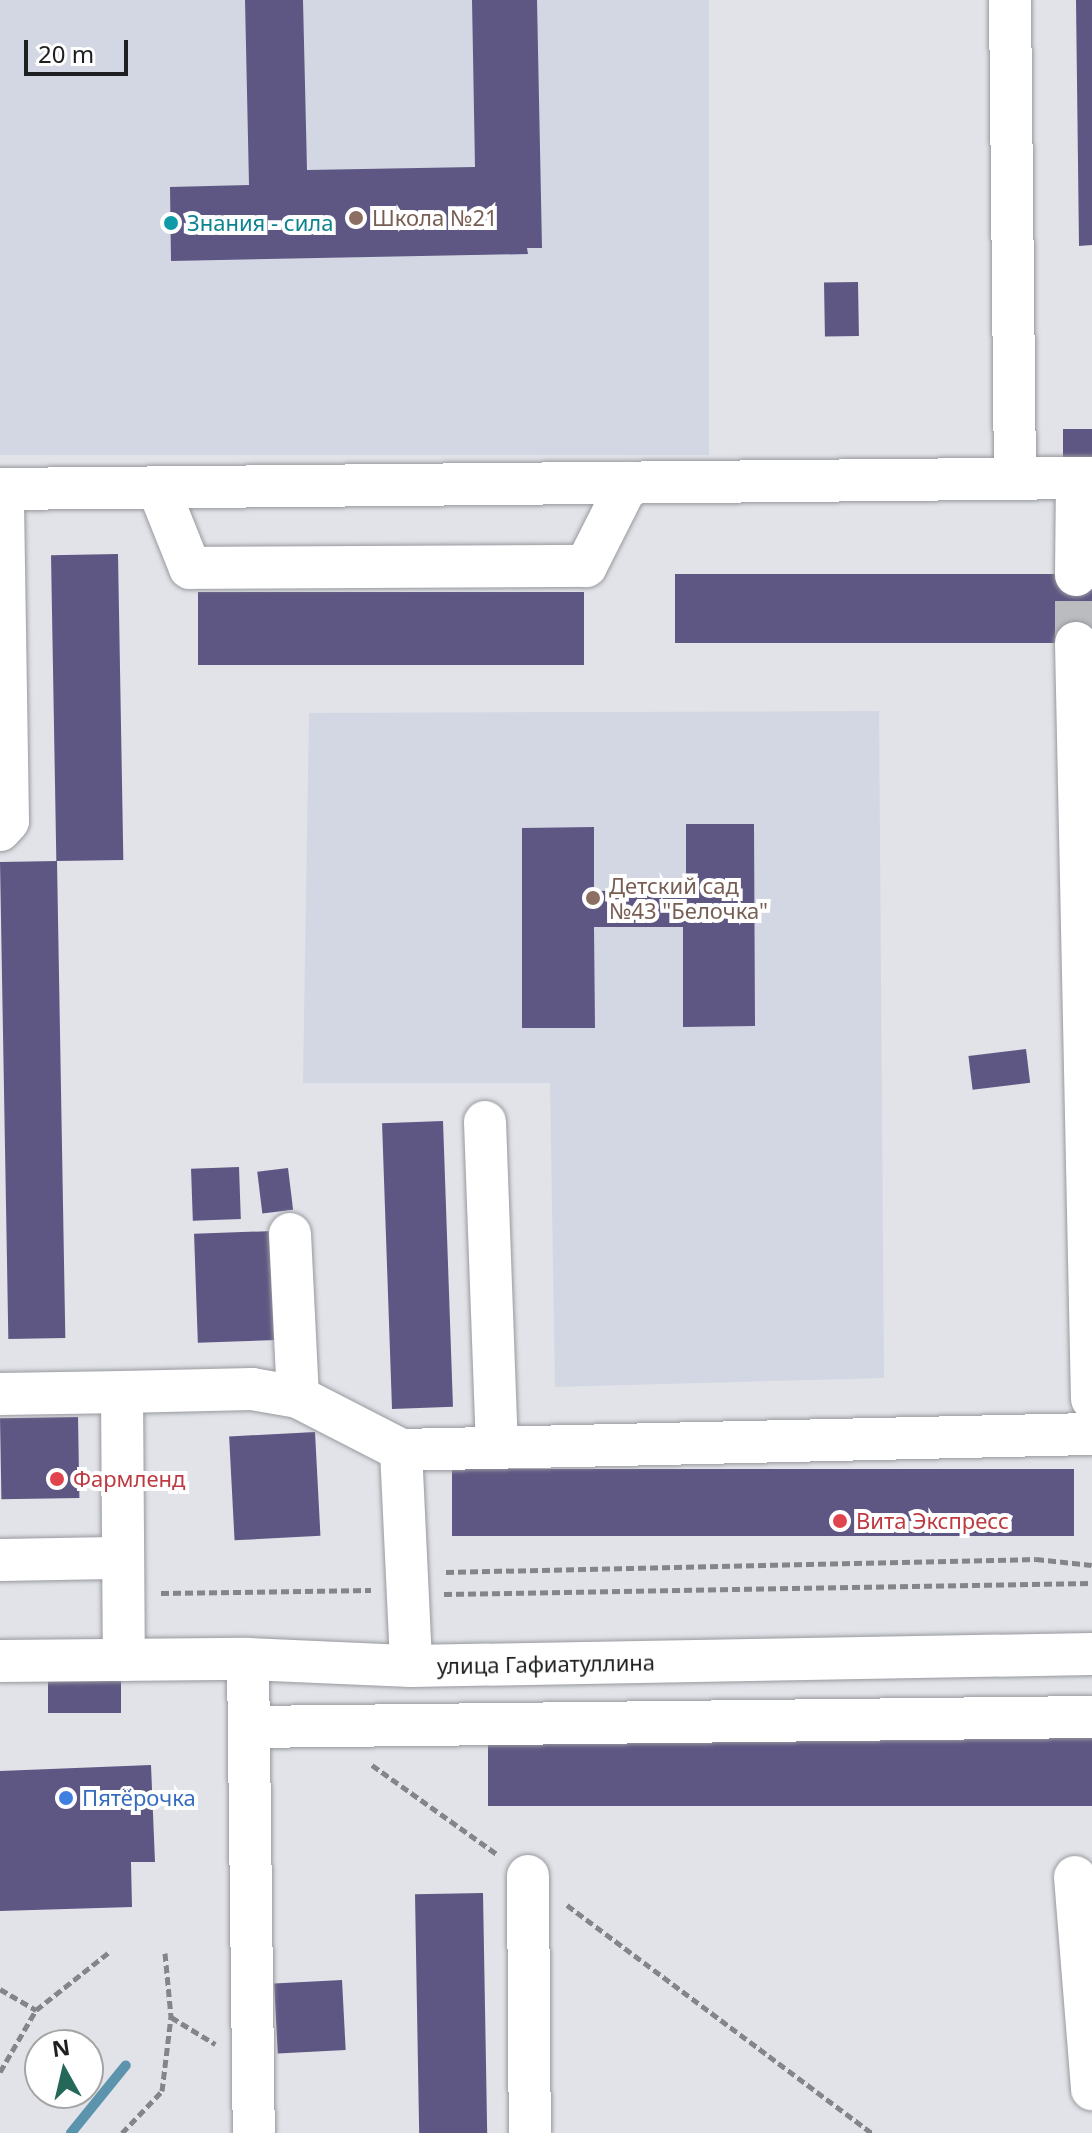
<!DOCTYPE html>
<meta charset="utf-8">
<style>
body{margin:0}
#map{position:relative;width:1092px;height:2133px;overflow:hidden;background:#e1e3e8;font-family:"Noto Sans",sans-serif}
div>[style]{position:absolute}
[style*='--x']{left:calc(var(--x)*1px);top:calc(var(--y)*1px);width:calc(var(--w)*1px);rotate:calc(var(--a)*1deg)}
.built>*{inset:0;background:#d2d7e3;transform-origin:0 0}
.stream>*{height:10px;margin:-5px;padding:0 5px;transform-origin:5px;border-radius:5px;background:#5c93ad}
.building>*{inset:0;background:#5e5783;transform-origin:0 0}
.minor-tunnel>*{height:42px;margin-top:-21px;transform-origin:0;background:repeating-linear-gradient(90deg,#babcc0 0 42px,transparent 0 63px)}
.path>*{height:5px;margin-top:-2.5px;transform-origin:0;background:repeating-linear-gradient(90deg,#838588 0 8px,transparent 0 12px)}
.roads{filter:drop-shadow(0 0 2px #97999e) drop-shadow(0 0 2px #97999e)}
.minor>*{height:42px;margin:-21px;padding:0 21px;transform-origin:21px;border-radius:21px;background:#fff}
.dots>*{width:22px;height:22px;translate:-50% -50%;box-sizing:border-box;border:4px solid #fff;border-radius:50%}
span{translate:-50% -50%;white-space:nowrap;text-align:center;line-height:1.15;-webkit-text-stroke:8px #fff;paint-order:stroke}
.education-label{font-size:22px;color:#785e54}
.left{translate:0 -50%;text-align:left}
.culture-label{font-size:22px;color:#0d838f}
.health-label{font-size:22px;color:#be3a42}
.street-label{font-size:22px;color:#1e1f21}
.shop-label{font-size:22px;color:#366cbe}
.north{position:absolute;left:24px;top:2029px;width:80px;height:80px;box-sizing:border-box;background:#fff;border:2px solid #a5a5a6;border-radius:50%;rotate:352deg;font-size:22px;font-weight:700;line-height:32px;text-align:center;color:#1e1f21}
.north::after{content:'';display:block;margin:auto;width:28px;height:36px;background:#256859;clip-path:polygon(50% 0,100% 100%,50% 72%,0 100%)}
.scale{position:absolute;left:24px;top:40px;width:104px;height:36px;box-sizing:border-box;border:4px solid #1e1f21;border-top:0;padding-left:10px;font-size:24px;line-height:28px;white-space:nowrap;color:#1e1f21;-webkit-text-stroke:6px #fff;paint-order:stroke}
</style>
<div id="map">
<div class="built">
<i style="left:0;top:0;width:709px;height:455px"></i>
<i style="clip-path:polygon(879px 711px,884px 1378px,555px 1387px,550px 1083px,303px 1083px,309px 713px)"></i>
</div>
<div class="stream">
<i style="--x:71;--y:2133;--w:87;--a:-51"></i>
</div>
<div class="building">
<i style="clip-path:polygon(245px 0,303px 0,307px 170px,475px 167px,472px 0,537px 0,542px 248px,527px 248px,528px 254px,171px 261px,170px 187px,249px 185px)"></i>
<i style="clip-path:polygon(1076px 0,1092px 0,1092px 245px,1079px 246px)"></i>
<i style="left:858px;top:282px;width:54px;height:34px;rotate:89deg"></i>
<i style="left:1063px;top:429px;width:29px;height:33px"></i>
<i style="left:118px;top:554px;width:306px;height:67px;rotate:89deg"></i>
<i style="left:675px;top:574px;width:417px;height:69px"></i>
<i style="left:198px;top:592px;width:386px;height:73px"></i>
<i style="clip-path:polygon(686px 824px,754px 824px,755px 1026px,683px 1027px,683px 927px,594px 927px,595px 1028px,522px 1028px,522px 828px,594px 827px,594px 891px,686px 890px)"></i>
<i style="left:57px;top:861px;width:477px;height:57px;rotate:89deg"></i>
<i style="left:1026px;top:1049px;width:34px;height:58px;rotate:83deg"></i>
<i style="left:443px;top:1121px;width:286px;height:61px;rotate:88deg"></i>
<i style="left:239px;top:1167px;width:52px;height:48px;rotate:88deg"></i>
<i style="left:288px;top:1168px;width:42px;height:31px;rotate:83deg"></i>
<i style="left:273px;top:1231px;width:109px;height:79px;rotate:88deg"></i>
<i style="left:78px;top:1417px;width:81px;height:78px;rotate:89deg"></i>
<i style="left:315px;top:1432px;width:104px;height:86px;rotate:87deg"></i>
<i style="left:1074px;top:1469px;width:67px;height:622px;rotate:90deg"></i>
<i style="left:121px;top:1679px;width:34px;height:73px;rotate:90deg"></i>
<i style="left:1092px;top:1738px;width:68px;height:604px;rotate:90deg"></i>
<i style="clip-path:polygon(151px 1765px,155px 1862px,131px 1862px,132px 1907px,0 1911px,0 1771px)"></i>
<i style="left:483px;top:1893px;width:240px;height:68px;rotate:89deg"></i>
<i style="left:342px;top:1980px;width:70px;height:68px;rotate:87deg"></i>
</div>
<div class="minor-tunnel">
<i style="--x:1076;--y:643;--w:68;--a:-90"></i>
</div>
<div class="path">
<i style="--x:446;--y:1572;--w:590;--a:-1.26"></i>
<i style="--x:1036;--y:1559;--w:56;--a:6.1"></i>
<i style="--x:161;--y:1593;--w:210;--a:-0.8"></i>
<i style="--x:444;--y:1594;--w:648;--a:-0.97"></i>
<i style="--x:372;--y:1765;--w:153;--a:35.5"></i>
<i style="--x:567;--y:1905;--w:381;--a:36.8"></i>
<i style="--x:165;--y:1953;--w:64;--a:84.6"></i>
<i style="--x:171;--y:2017;--w:52;--a:31.5"></i>
<i style="--x:0;--y:1989;--w:42;--a:30.3"></i>
<i style="--x:0;--y:2072;--w:72;--a:-59.9"></i>
<i style="--x:36;--y:2010;--w:92;--a:-38.4"></i>
<i style="--x:122;--y:2133;--w:58;--a:-46.4"></i>
<i style="--x:162;--y:2091;--w:75;--a:-83.1"></i>
</div>
<div class="roads">
<div class="minor">
<i style="--x:1010;--y:0;--w:479;--a:89.4"></i>
<i style="--x:158;--y:488;--w:86;--a:68.2"></i>
<i style="--x:190;--y:568;--w:396;--a:-0.3"></i>
<i style="--x:586;--y:566;--w:93;--a:-63.2"></i>
<i style="--x:0;--y:489;--w:1092;--a:-0.58"></i>
<i style="--x:1076;--y:575;--w:97;--a:-89.4"></i>
<i style="--x:1076;--y:643;--w:756;--a:88.79"></i>
<i style="--x:0;--y:830;--w:12;--a:-48"></i>
<i style="--x:8;--y:821;--w:332;--a:-90.9"></i>
<i style="--x:485;--y:1122;--w:326;--a:87.9"></i>
<i style="--x:290;--y:1234;--w:163;--a:87.2"></i>
<i style="--x:122;--y:1392;--w:130;--a:-1.3"></i>
<i style="--x:252;--y:1389;--w:47;--a:9.9"></i>
<i style="--x:298;--y:1397;--w:116;--a:27.2"></i>
<i style="--x:401;--y:1450;--w:691;--a:-1.33"></i>
<i style="--x:0;--y:1394;--w:122;--a:-0.9"></i>
<i style="--x:122;--y:1392;--w:268;--a:89.6"></i>
<i style="--x:401;--y:1450;--w:216;--a:87.3"></i>
<i style="--x:0;--y:1560;--w:120;--a:-1"></i>
<i style="--x:248;--y:1659;--w:474;--a:89.3"></i>
<i style="--x:0;--y:1661;--w:248;--a:-0.5"></i>
<i style="--x:248;--y:1659;--w:163;--a:2.5"></i>
<i style="--x:411;--y:1666;--w:681;--a:-1.01"></i>
<i style="--x:249;--y:1727;--w:843;--a:-0.68"></i>
<i style="--x:528;--y:1876;--w:257;--a:89.6"></i>
<i style="--x:1075;--y:1877;--w:213;--a:85.4"></i>
</div>
</div>
<div class="dots">
<i style="left:356px;top:218px;background:#8d6e63"></i>
<i style="left:171px;top:223px;background:#0f9aa8"></i>
<i style="left:593px;top:898px;background:#8d6e63"></i>
<i style="left:57px;top:1479px;background:#e0444e"></i>
<i style="left:840px;top:1521px;background:#e0444e"></i>
<i style="left:66px;top:1798px;background:#3f7fe0"></i>
</div>
<div class="education-label">
<span class="left" style="left:372px;top:218px">Школа №21</span>
<span class="left" style="left:609px;top:898px">Детский сад<br>№43 "Белочка"</span>
</div>
<div class="culture-label">
<span class="left" style="left:187px;top:223px">Знания - сила</span>
</div>
<div class="health-label">
<span class="left" style="left:73px;top:1479px">Фармленд</span>
<span class="left" style="left:856px;top:1521px">Вита Экспресс</span>
</div>
<div class="street-label">
<span style="left:546px;top:1664px;rotate:-1deg">улица Гафиатуллина</span>
</div>
<div class="shop-label">
<span class="left" style="left:82px;top:1798px">Пятёрочка</span>
</div>
<div class="north">N</div>
<div class="scale">20 m</div>
</div>
